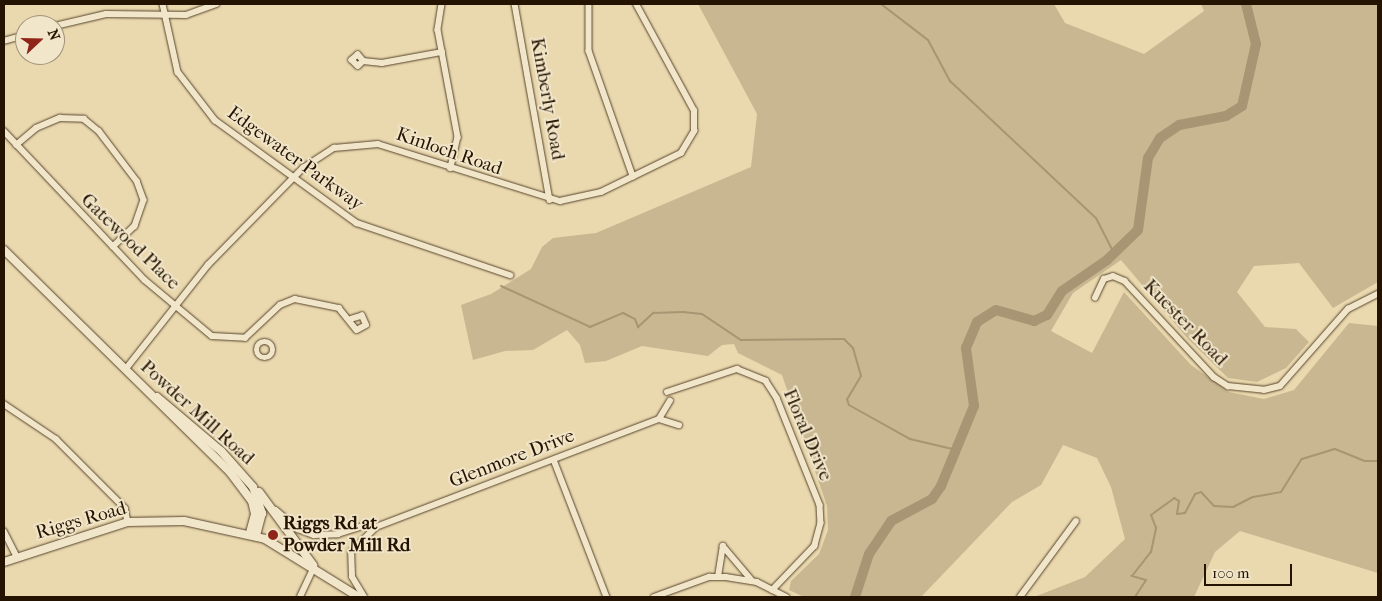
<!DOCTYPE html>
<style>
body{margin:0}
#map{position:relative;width:1382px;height:601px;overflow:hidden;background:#ead8ae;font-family:"IM FELL French Canon",serif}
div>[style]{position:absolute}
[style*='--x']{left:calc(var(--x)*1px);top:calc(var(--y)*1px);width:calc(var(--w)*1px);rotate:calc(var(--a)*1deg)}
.green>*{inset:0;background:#c9b791}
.stream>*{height:2px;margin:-1px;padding:0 1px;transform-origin:1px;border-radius:1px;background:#a79573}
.river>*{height:10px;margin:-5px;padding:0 5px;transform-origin:5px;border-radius:5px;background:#a79573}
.roads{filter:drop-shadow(0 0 1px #56442c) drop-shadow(0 0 1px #56442c)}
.street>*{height:5.5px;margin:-2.75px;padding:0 2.75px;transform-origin:2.75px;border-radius:2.75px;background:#f1e6ca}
.street>.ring{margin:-2.75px;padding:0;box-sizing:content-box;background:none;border:5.5px solid #f1e6ca;border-radius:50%}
.secondary>*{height:8px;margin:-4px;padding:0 4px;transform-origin:4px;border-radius:4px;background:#f1e6ca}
.dots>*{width:14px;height:14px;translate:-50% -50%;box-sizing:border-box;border:2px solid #f1e6ca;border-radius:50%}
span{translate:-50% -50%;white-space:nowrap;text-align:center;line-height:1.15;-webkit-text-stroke:4px #f1e6ca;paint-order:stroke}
.street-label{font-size:19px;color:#251301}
.poi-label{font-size:19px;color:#251301;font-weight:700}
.left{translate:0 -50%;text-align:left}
.frame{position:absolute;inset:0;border:5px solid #251301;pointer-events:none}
.north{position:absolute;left:15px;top:15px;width:50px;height:50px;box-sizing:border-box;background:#f1e6ca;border:1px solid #9f927a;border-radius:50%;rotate:69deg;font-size:14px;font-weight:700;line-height:20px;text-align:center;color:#251301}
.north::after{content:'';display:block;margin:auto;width:18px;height:22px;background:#8f2418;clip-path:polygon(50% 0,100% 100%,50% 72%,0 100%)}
.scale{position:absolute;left:1204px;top:564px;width:88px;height:22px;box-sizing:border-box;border:2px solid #251301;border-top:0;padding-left:6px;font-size:15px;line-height:18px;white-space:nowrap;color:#251301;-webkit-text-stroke:4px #f1e6ca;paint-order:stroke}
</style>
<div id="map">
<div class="green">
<i style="clip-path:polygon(698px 4px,1054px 4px,1065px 23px,1144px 54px,1204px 11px,1201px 4px,1378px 4px,1378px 282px,1333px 308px,1299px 263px,1254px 266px,1237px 292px,1265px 327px,1296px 329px,1309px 342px,1286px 368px,1257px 382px,1228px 378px,1188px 339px,1121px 260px,1073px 293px,1051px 331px,1092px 353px,1124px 292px,1191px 365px,1229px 392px,1264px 399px,1294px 390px,1349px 323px,1378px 326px,1378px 573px,1240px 531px,1215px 552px,1194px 597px,1034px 597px,1085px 577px,1125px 539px,1111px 487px,1097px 458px,1063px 445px,1041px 485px,1012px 502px,921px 597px,804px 597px,789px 590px,791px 581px,819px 554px,828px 530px,827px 506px,782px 375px,738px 353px,734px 344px,722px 345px,708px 356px,642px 346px,606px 361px,585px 363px,580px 345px,567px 330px,533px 350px,505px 351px,473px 360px,461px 305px,491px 294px,531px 269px,542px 247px,553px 238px,596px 233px,751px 167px,757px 114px)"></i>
</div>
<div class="stream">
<i style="--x:881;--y:4;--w:59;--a:37.5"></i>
<i style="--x:928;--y:40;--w:47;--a:61.8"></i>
<i style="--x:950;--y:81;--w:200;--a:43.2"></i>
<i style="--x:1096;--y:218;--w:39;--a:63"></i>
<i style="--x:501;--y:286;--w:98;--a:24.7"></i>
<i style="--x:590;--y:327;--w:36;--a:-23"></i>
<i style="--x:623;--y:313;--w:13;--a:27"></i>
<i style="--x:635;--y:319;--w:9;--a:69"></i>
<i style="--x:638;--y:327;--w:21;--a:-43"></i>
<i style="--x:653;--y:313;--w:30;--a:-2"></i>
<i style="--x:683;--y:312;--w:19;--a:6"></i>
<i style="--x:702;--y:314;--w:47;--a:33.7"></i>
<i style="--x:741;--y:340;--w:103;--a:-0.6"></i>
<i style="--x:844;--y:339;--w:13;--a:45"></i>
<i style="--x:853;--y:348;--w:29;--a:74"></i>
<i style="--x:861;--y:376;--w:27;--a:121"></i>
<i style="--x:847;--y:399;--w:6;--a:72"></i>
<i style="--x:849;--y:405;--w:70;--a:29.1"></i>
<i style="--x:910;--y:439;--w:48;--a:13.2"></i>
<i style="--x:1135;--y:597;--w:20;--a:-57"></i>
<i style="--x:1146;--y:580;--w:15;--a:-164"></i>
<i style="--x:1132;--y:576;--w:31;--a:-52"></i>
<i style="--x:1151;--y:552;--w:25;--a:-78"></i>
<i style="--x:1156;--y:528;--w:14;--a:-111"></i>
<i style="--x:1151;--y:515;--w:29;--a:-36"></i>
<i style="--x:1174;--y:498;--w:6;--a:31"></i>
<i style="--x:1179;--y:501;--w:13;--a:99"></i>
<i style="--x:1177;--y:514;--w:8;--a:-7"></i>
<i style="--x:1185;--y:513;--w:21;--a:-62"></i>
<i style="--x:1195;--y:494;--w:6;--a:-18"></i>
<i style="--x:1201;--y:492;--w:19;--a:47"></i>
<i style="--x:1214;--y:506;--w:19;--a:3"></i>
<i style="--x:1233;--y:507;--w:22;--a:-27"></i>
<i style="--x:1253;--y:497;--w:28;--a:-10"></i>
<i style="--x:1281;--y:492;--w:39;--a:-58"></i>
<i style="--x:1302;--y:459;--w:34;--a:-17"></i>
<i style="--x:1335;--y:449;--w:32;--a:22"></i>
<i style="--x:1365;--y:461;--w:13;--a:0"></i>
</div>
<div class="river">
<i style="--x:855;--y:597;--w:45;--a:-72"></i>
<i style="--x:869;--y:554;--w:40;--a:-56"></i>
<i style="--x:891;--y:521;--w:47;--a:-28.2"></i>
<i style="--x:932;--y:499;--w:16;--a:-55"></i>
<i style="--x:941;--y:486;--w:87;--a:-67.6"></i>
<i style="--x:974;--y:406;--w:59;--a:-97.9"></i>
<i style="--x:966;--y:348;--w:28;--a:-67"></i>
<i style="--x:977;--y:322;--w:22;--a:-32"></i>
<i style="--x:996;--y:310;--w:40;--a:16"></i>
<i style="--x:1034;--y:321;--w:14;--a:-25"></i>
<i style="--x:1047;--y:315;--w:28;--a:-58"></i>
<i style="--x:1062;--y:291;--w:55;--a:-34.6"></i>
<i style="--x:1107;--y:260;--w:43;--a:-44.1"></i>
<i style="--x:1138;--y:230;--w:73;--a:-82.1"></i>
<i style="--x:1148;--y:158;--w:23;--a:-59"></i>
<i style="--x:1160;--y:138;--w:23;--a:-34"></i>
<i style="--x:1179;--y:125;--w:48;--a:-10.8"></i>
<i style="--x:1226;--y:116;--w:19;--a:-32"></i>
<i style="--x:1242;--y:106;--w:64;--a:-77.3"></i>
<i style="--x:1256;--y:44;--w:41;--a:-104"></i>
</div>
<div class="roads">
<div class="street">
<i style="--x:163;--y:4;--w:70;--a:77.6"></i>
<i style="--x:178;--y:72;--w:61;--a:52.4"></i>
<i style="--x:215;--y:120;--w:175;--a:36"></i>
<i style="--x:357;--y:223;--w:162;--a:18.8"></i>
<i style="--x:442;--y:4;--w:26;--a:99"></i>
<i style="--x:438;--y:30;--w:109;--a:79.4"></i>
<i style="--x:458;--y:137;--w:32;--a:103"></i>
<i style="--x:515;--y:4;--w:199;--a:79.9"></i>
<i style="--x:589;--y:4;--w:47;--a:90"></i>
<i style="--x:589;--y:51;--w:133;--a:70.6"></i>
<i style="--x:55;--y:26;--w:52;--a:-13.2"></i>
<i style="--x:106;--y:14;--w:80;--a:0.7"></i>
<i style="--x:186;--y:15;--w:32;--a:-20"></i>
<i style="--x:4;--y:41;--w:22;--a:-16"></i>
<i style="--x:363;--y:61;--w:8;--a:-130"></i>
<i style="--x:358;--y:55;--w:8;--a:140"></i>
<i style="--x:352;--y:60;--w:8;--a:45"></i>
<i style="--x:358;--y:66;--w:7;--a:-45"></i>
<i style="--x:363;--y:61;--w:19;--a:6"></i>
<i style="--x:382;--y:63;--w:61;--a:-10.4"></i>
<i style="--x:4;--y:131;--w:205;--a:46.6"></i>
<i style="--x:145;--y:280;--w:87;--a:39.9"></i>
<i style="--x:212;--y:336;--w:33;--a:3"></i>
<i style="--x:245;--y:338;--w:48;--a:-43.3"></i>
<i style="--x:280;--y:305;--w:16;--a:-22"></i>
<i style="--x:295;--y:299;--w:45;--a:11.6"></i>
<i style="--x:339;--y:308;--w:28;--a:51"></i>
<i style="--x:357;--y:330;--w:10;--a:-29"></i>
<i style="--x:366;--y:325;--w:10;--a:-114"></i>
<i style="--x:362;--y:316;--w:10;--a:163"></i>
<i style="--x:16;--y:145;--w:26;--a:-40"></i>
<i style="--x:36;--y:128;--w:26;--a:-23"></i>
<i style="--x:60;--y:118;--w:24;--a:2"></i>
<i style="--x:84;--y:119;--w:19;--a:39"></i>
<i style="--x:99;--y:131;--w:63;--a:52.8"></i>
<i style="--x:137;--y:181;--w:20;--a:70"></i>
<i style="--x:144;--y:200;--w:28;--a:109"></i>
<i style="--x:135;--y:226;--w:30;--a:136"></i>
<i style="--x:1095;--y:298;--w:21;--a:-65"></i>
<i style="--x:1104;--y:279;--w:9;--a:-18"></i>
<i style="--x:1113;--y:276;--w:13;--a:23"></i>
<i style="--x:1125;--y:281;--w:131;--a:47.2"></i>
<i style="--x:1214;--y:377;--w:17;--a:33"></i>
<i style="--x:1228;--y:386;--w:36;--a:6"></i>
<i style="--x:1264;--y:390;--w:16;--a:-14"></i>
<i style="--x:1280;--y:386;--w:103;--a:-48.6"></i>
<i style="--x:1348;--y:309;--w:34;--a:-27"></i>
<i class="ring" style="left:257px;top:342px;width:10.5px;height:10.5px"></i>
<i style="--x:125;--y:370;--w:134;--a:-51.7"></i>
<i style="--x:208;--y:265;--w:136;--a:-45.6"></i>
<i style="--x:303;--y:168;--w:37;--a:-33"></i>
<i style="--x:334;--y:148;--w:44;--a:-5.2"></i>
<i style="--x:378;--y:144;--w:191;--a:17.4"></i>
<i style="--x:560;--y:201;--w:42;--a:-12.4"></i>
<i style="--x:601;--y:192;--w:89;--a:-26"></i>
<i style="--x:681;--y:153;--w:26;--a:-59"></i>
<i style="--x:694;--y:131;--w:20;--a:-90"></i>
<i style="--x:694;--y:111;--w:122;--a:-118.5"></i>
<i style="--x:667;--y:392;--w:74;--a:-18.2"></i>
<i style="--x:737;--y:369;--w:31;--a:22"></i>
<i style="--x:766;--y:381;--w:20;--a:57"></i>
<i style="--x:777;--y:398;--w:115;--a:68.1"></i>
<i style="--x:820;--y:505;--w:18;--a:87"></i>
<i style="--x:821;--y:523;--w:24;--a:105"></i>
<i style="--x:815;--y:546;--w:61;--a:133.7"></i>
<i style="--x:4;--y:404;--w:63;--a:33.9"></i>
<i style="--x:56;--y:439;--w:98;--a:45"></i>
<i style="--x:125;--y:508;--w:14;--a:78"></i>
<i style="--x:659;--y:419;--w:21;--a:17"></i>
<i style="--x:554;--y:460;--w:147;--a:68.9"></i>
<i style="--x:276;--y:510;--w:29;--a:41"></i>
<i style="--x:298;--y:529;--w:17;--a:21"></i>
<i style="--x:314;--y:535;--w:24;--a:-2"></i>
<i style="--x:338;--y:534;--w:29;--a:-18"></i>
<i style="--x:366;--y:525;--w:10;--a:11"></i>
<i style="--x:376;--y:527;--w:303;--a:-20.9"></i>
<i style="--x:659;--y:419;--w:21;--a:-59"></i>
<i style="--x:4;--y:531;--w:29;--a:63"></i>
<i style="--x:723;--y:546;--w:43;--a:49.7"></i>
<i style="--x:718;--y:577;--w:31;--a:-81"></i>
<i style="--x:300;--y:597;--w:33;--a:-65"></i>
<i style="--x:364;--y:597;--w:23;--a:-121"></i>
<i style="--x:352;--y:577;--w:25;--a:-92"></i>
<i style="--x:351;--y:552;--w:35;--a:-45"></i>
<i style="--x:654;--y:597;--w:59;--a:-20"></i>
<i style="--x:709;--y:577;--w:17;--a:0"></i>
<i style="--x:726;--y:577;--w:31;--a:9"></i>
<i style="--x:757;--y:582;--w:33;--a:27"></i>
<i style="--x:1020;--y:597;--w:94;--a:-53.6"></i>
</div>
<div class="secondary">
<i style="--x:4;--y:250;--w:317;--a:44.5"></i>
<i style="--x:230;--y:472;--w:36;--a:53"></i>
<i style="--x:252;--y:501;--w:13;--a:77"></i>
<i style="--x:255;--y:514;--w:20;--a:105"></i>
<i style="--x:157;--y:397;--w:84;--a:40.2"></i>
<i style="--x:221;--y:451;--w:48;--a:48.4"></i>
<i style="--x:253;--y:487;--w:28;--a:71"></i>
<i style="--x:262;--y:513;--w:24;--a:105"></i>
<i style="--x:259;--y:492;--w:91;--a:53.5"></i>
<i style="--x:4;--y:562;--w:130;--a:-17.9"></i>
<i style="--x:128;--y:522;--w:56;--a:-1"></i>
<i style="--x:184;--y:521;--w:83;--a:12.5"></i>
<i style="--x:265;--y:539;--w:110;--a:31.7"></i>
</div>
</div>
<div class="dots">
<i style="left:273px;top:535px;background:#8f2418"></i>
</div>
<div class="street-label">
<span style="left:547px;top:99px;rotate:80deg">Kimberly Road</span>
<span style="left:449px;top:152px;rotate:19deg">Kinloch Road</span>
<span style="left:295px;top:159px;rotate:36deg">Edgewater Parkway</span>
<span style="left:130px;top:242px;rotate:44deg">Gatewood Place</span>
<span style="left:1185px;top:323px;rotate:46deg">Kuester Road</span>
<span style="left:197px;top:413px;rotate:42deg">Powder Mill Road</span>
<span style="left:807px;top:435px;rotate:67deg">Floral Drive</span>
<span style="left:512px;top:459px;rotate:-21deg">Glenmore Drive</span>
<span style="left:81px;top:521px;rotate:-16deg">Riggs Road</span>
</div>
<div class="poi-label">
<span class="left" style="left:283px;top:535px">Riggs Rd at<br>Powder Mill Rd</span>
</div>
<div class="frame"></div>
<div class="north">N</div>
<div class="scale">100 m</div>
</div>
